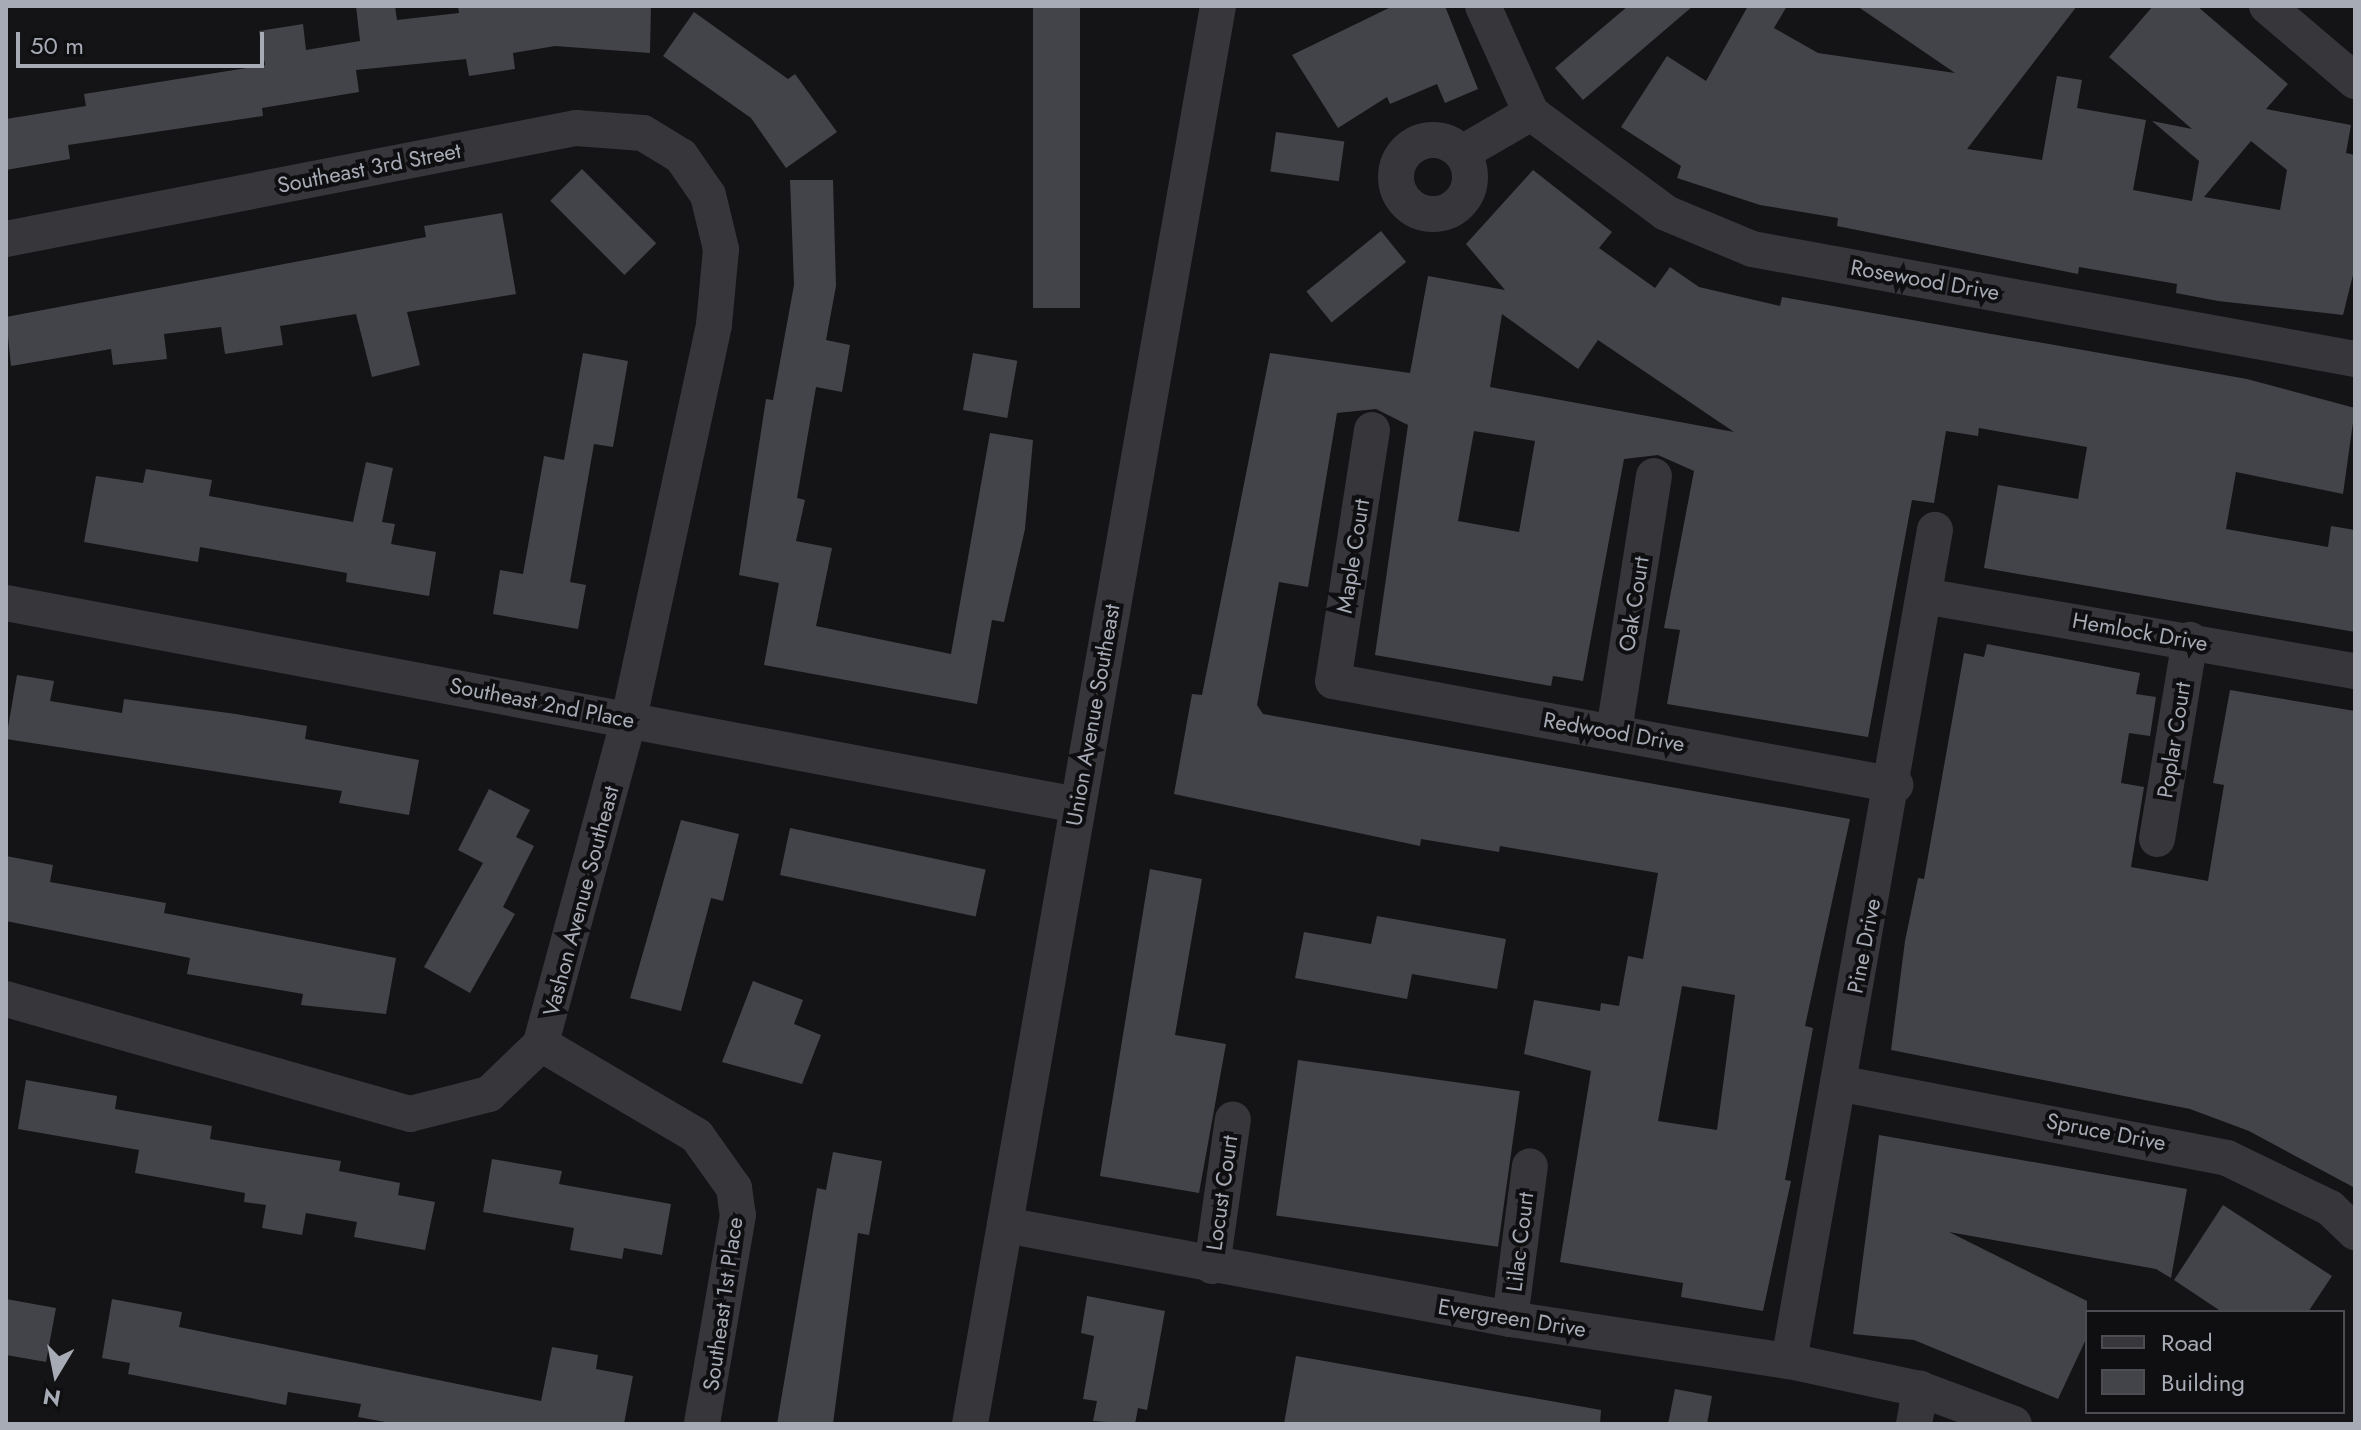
<!DOCTYPE html>
<style>
body{margin:0}
#map{position:relative;width:2361px;height:1430px;overflow:hidden;background:#141416;font-family:Jost,sans-serif}
div>[style]{position:absolute}
[style*='--x']{left:calc(var(--x)*1px);top:calc(var(--y)*1px);width:calc(var(--w)*1px);rotate:calc(var(--a)*1deg)}
.building>*{inset:0;background:#434449;transform-origin:0 0}
.street>*{height:36px;margin:-18px;padding:0 18px;transform-origin:18px;border-radius:18px;background:#36363b}
.street>.ring{margin:-18px;padding:0;box-sizing:content-box;background:none;border:36px solid #36363b;border-radius:50%}
span{translate:-50% -50%;white-space:nowrap;text-align:center;line-height:1.15;-webkit-text-stroke:8px #0f0f11;paint-order:stroke}
.street-label{font-size:22px;color:#a7abb5}
.frame{position:absolute;inset:0;border:8px solid #a7abb5;pointer-events:none}
.legend{position:absolute;left:2085px;top:1310px;width:260px;height:104px;box-sizing:border-box;background:#0f0f11;border:2px solid #4c4d53;margin:0;padding:10px 14px;list-style:none;font-size:24px;color:#a7abb5}
.legend li{display:flex;align-items:center;gap:16px;height:40px}
.legend b{width:40px;border:2px solid #4c4d53}
.north{position:absolute;left:16px;top:1334px;width:80px;height:80px;-webkit-text-stroke:6px #0f0f11;paint-order:stroke;rotate:190deg;font-size:22px;font-weight:700;line-height:32px;text-align:center;color:#a7abb5}
.north::after{content:'';display:block;margin:auto;width:28px;height:36px;background:#a7abb5;clip-path:polygon(50% 0,100% 100%,50% 72%,0 100%)}
.scale{position:absolute;left:16px;top:32px;width:248px;height:36px;box-sizing:border-box;border:4px solid #a7abb5;border-top:0;padding-left:10px;font-size:24px;line-height:28px;white-space:nowrap;color:#a7abb5;-webkit-text-stroke:6px #0f0f11;paint-order:stroke}
</style>
<div id="map">
<div class="building">
<i style="clip-path:polygon(356px 6px,395px 6px,397px 20px,459px 13px,458px 6px,651px 6px,650px 53px,555px 46px,513px 53px,515px 69px,469px 76px,466px 59px,356px 70px,359px 92px,262px 108px,263px 116px,68px 145px,70px 159px,6px 170px,6px 119px,86px 106px,84px 94px,265px 65px,259px 31px,303px 24px,306px 50px,360px 41px)"></i>
<i style="left:1033px;top:6px;width:47px;height:302px"></i>
<i style="clip-path:polygon(1393px 6px,1445px 6px,1478px 89px,1445px 103px,1437px 84px,1390px 104px,1387px 97px,1338px 128px,1292px 55px)"></i>
<i style="clip-path:polygon(1628px 6px,1693px 6px,1583px 100px,1555px 68px)"></i>
<i style="clip-path:polygon(evenodd,1748px 6px,1787px 6px,1774px 28px,1818px 53px,1955px 73px,1857px 6px,2077px 6px,1967px 149px,2042px 160px,2057px 76px,2082px 80px,2077px 108px,2146px 120px,2133px 190px,2192px 201px,2199px 161px,2152px 121px,2192px 129px,2109px 57px,2153px 6px,2197px 6px,2288px 84px,2266px 109px,2351px 125px,2346px 153px,2355px 155px,2355px 267px,2343px 315px,2218px 301px,2176px 293px,2177px 284px,2079px 267px,2078px 274px,1837px 226px,1838px 218px,1760px 205px,1677px 178px,1681px 166px,1621px 127px,1667px 56px,1706px 81px,1748px 6px,2251px 141px,2287px 170px,2280px 210px,2204px 197px,2251px 141px)"></i>
<i style="clip-path:polygon(694px 12px,788px 79px,795px 74px,837px 132px,786px 168px,751px 118px,663px 56px)"></i>
<i style="left:1276px;top:132px;width:69px;height:40px;rotate:8deg"></i>
<i style="left:582px;top:169px;width:105px;height:45px;rotate:45deg"></i>
<i style="clip-path:polygon(evenodd,1533px 170px,1612px 232px,1599px 248px,1655px 288px,1670px 267px,1699px 287px,1780px 306px,1782px 297px,2247px 379px,2355px 408px,2343px 494px,2236px 472px,2226px 529px,2328px 547px,2331px 526px,2355px 530px,2355px 632px,1984px 568px,1998px 485px,2078px 499px,2087px 447px,1979px 428px,1978px 436px,1946px 431px,1934px 503px,1912px 500px,1868px 737px,1667px 704px,1680px 630px,1664px 628px,1694px 471px,1658px 455px,1624px 459px,1583px 681px,1553px 676px,1551px 686px,1375px 655px,1408px 425px,1376px 409px,1337px 413px,1308px 587px,1279px 582px,1257px 705px,1263px 714px,1850px 819px,1805px 1026px,1813px 1028px,1785px 1180px,1791px 1181px,1763px 1311px,1681px 1297px,1683px 1283px,1560px 1262px,1591px 1071px,1524px 1054px,1534px 1000px,1600px 1011px,1601px 1003px,1619px 1006px,1628px 956px,1643px 959px,1658px 873px,1500px 846px,1499px 852px,1421px 839px,1420px 846px,1174px 794px,1192px 694px,1202px 695px,1270px 353px,1410px 373px,1428px 276px,1505px 290px,1466px 244px,1533px 170px,1502px 314px,1578px 369px,1598px 340px,1734px 432px,1490px 387px,1502px 314px,1533px 170px,1474px 431px,1535px 441px,1519px 532px,1458px 521px,1474px 431px,1533px 170px,1682px 986px,1735px 995px,1717px 1130px,1658px 1121px,1682px 986px)"></i>
<i style="clip-path:polygon(790px 180px,833px 180px,836px 286px,826px 340px,850px 345px,842px 392px,816px 387px,797px 498px,805px 500px,796px 541px,832px 548px,816px 626px,951px 654px,990px 433px,1033px 440px,1025px 529px,1004px 622px,992px 620px,977px 704px,764px 665px,779px 583px,739px 575px,766px 399px,773px 400px,794px 285px)"></i>
<i style="clip-path:polygon(502px 213px,516px 294px,407px 312px,420px 365px,372px 377px,356px 314px,280px 326px,283px 345px,225px 354px,221px 327px,164px 334px,167px 359px,113px 365px,111px 349px,11px 366px,6px 317px,426px 237px,424px 226px)"></i>
<i style="left:1381px;top:231px;width:40px;height:96px;rotate:51deg"></i>
<i style="clip-path:polygon(583px 353px,628px 361px,613px 447px,594px 444px,570px 582px,586px 585px,578px 629px,493px 614px,500px 570px,523px 574px,544px 456px,564px 460px)"></i>
<i style="left:973px;top:353px;width:45px;height:58px;rotate:10deg"></i>
<i style="clip-path:polygon(366px 462px,393px 468px,382px 522px,395px 524px,391px 544px,436px 552px,429px 596px,346px 582px,347px 573px,200px 547px,198px 562px,84px 542px,96px 476px,143px 483px,146px 469px,212px 480px,209px 496px,353px 522px)"></i>
<i style="clip-path:polygon(1987px 644px,2140px 673px,2136px 694px,2156px 697px,2150px 736px,2129px 733px,2121px 783px,2144px 787px,2131px 867px,2208px 881px,2224px 785px,2213px 783px,2230px 690px,2355px 711px,2355px 1188px,2249px 1131px,2190px 1109px,1891px 1050px,1905px 941px,1918px 878px,1924px 879px,1964px 653px,1984px 657px)"></i>
<i style="clip-path:polygon(17px 675px,54px 681px,50px 701px,122px 713px,124px 699px,236px 714px,307px 726px,305px 739px,419px 760px,409px 815px,339px 803px,342px 791px,6px 739px)"></i>
<i style="clip-path:polygon(489px 789px,530px 810px,516px 837px,534px 846px,503px 907px,515px 914px,470px 993px,424px 967px,483px 863px,458px 850px)"></i>
<i style="clip-path:polygon(681px 820px,739px 834px,723px 901px,711px 898px,681px 1011px,630px 998px)"></i>
<i style="left:790px;top:828px;width:200px;height:48px;rotate:12deg"></i>
<i style="clip-path:polygon(6px 856px,53px 865px,50px 882px,166px 903px,164px 913px,396px 958px,386px 1014px,301px 1005px,303px 994px,187px 974px,190px 958px,6px 921px)"></i>
<i style="clip-path:polygon(1150px 869px,1202px 879px,1175px 1035px,1226px 1044px,1199px 1193px,1100px 1176px)"></i>
<i style="clip-path:polygon(1377px 916px,1506px 939px,1497px 989px,1412px 974px,1407px 999px,1295px 978px,1304px 932px,1371px 944px)"></i>
<i style="clip-path:polygon(753px 981px,803px 1000px,794px 1024px,821px 1035px,802px 1084px,722px 1062px)"></i>
<i style="left:1298px;top:1060px;width:224px;height:157px;rotate:8deg"></i>
<i style="clip-path:polygon(26px 1080px,117px 1096px,115px 1109px,212px 1126px,210px 1139px,341px 1161px,339px 1171px,400px 1183px,398px 1195px,435px 1202px,425px 1250px,354px 1237px,357px 1222px,306px 1213px,302px 1235px,262px 1228px,266px 1205px,244px 1202px,245px 1193px,135px 1173px,139px 1150px,18px 1129px)"></i>
<i style="clip-path:polygon(1879px 1135px,2187px 1189px,2171px 1278px,2156px 1269px,1949px 1232px,2087px 1301px,2087px 1337px,2058px 1399px,1914px 1340px,1853px 1334px)"></i>
<i style="clip-path:polygon(833px 1152px,882px 1161px,869px 1235px,858px 1233px,833px 1424px,777px 1424px,817px 1188px,826px 1190px)"></i>
<i style="clip-path:polygon(492px 1159px,562px 1171px,559px 1184px,671px 1204px,662px 1255px,624px 1248px,622px 1259px,570px 1250px,574px 1228px,483px 1212px)"></i>
<i style="clip-path:polygon(2223px 1205px,2332px 1276px,2308px 1312px,2222px 1312px,2174px 1280px)"></i>
<i style="clip-path:polygon(1087px 1296px,1165px 1311px,1147px 1410px,1138px 1408px,1135px 1424px,1093px 1421px,1097px 1401px,1083px 1399px,1094px 1336px,1081px 1333px)"></i>
<i style="clip-path:polygon(6px 1299px,56px 1308px,46px 1362px,6px 1355px)"></i>
<i style="clip-path:polygon(112px 1299px,182px 1312px,179px 1327px,541px 1401px,552px 1347px,598px 1355px,596px 1369px,633px 1376px,624px 1424px,396px 1424px,358px 1417px,361px 1404px,288px 1392px,286px 1405px,128px 1374px,130px 1363px,102px 1358px)"></i>
<i style="clip-path:polygon(1296px 1356px,1601px 1410px,1600px 1424px,1284px 1424px)"></i>
<i style="clip-path:polygon(1675px 1389px,1712px 1396px,1707px 1424px,1668px 1424px)"></i>
</div>
<div class="street">
<i style="--x:1483;--y:6;--w:117;--a:65.8"></i>
<i style="--x:1531;--y:113;--w:168;--a:36.5"></i>
<i style="--x:1666;--y:213;--w:93;--a:22.7"></i>
<i style="--x:1752;--y:249;--w:613;--a:10.34"></i>
<i style="--x:2267;--y:6;--w:116;--a:40.4"></i>
<i class="ring" style="left:1396px;top:140px;width:38px;height:38px"></i>
<i style="--x:1462;--y:153;--w:80;--a:-30.1"></i>
<i style="--x:6;--y:239;--w:581;--a:-11.02"></i>
<i style="--x:576;--y:128;--w:67;--a:4.3"></i>
<i style="--x:643;--y:133;--w:44;--a:31.2"></i>
<i style="--x:681;--y:156;--w:47;--a:55.3"></i>
<i style="--x:708;--y:195;--w:56;--a:76.5"></i>
<i style="--x:721;--y:249;--w:76;--a:95.3"></i>
<i style="--x:714;--y:325;--w:403;--a:102.2"></i>
<i style="--x:629;--y:719;--w:337;--a:105.2"></i>
<i style="--x:541;--y:1044;--w:72;--a:136.1"></i>
<i style="--x:489;--y:1094;--w:81;--a:165.8"></i>
<i style="--x:410;--y:1114;--w:420;--a:-164.1"></i>
<i style="--x:1372;--y:430;--w:254;--a:98.8"></i>
<i style="--x:1333;--y:681;--w:572;--a:10.48"></i>
<i style="--x:1924;--y:596;--w:437;--a:9.9"></i>
<i style="--x:6;--y:603;--w:1090;--a:10.68"></i>
<i style="--x:1614;--y:731;--w:258;--a:-81.1"></i>
<i style="--x:2157;--y:839;--w:202;--a:-80.6"></i>
<i style="--x:541;--y:1044;--w:181;--a:30.5"></i>
<i style="--x:697;--y:1136;--w:64;--a:54.6"></i>
<i style="--x:734;--y:1188;--w:27;--a:82"></i>
<i style="--x:738;--y:1215;--w:212;--a:99.8"></i>
<i style="--x:1838;--y:1083;--w:396;--a:10.9"></i>
<i style="--x:2227;--y:1158;--w:114;--a:25.9"></i>
<i style="--x:2330;--y:1208;--w:35;--a:44"></i>
<i style="--x:1005;--y:1225;--w:514;--a:10.54"></i>
<i style="--x:1510;--y:1319;--w:282;--a:8.6"></i>
<i style="--x:1789;--y:1361;--w:134;--a:12.1"></i>
<i style="--x:1920;--y:1389;--w:100;--a:20.4"></i>
<i style="--x:1212;--y:1266;--w:148;--a:-81.9"></i>
<i style="--x:1510;--y:1319;--w:154;--a:-82.6"></i>
<i style="--x:1789;--y:1361;--w:844;--a:-80.04"></i>
<i style="--x:970;--y:1424;--w:1440;--a:-80.08"></i>
<i style="--x:1914;--y:1424;--w:36;--a:-80"></i>
</div>
<div class="street-label">
<span style="left:369px;top:168px;rotate:-11deg">Southeast 3rd Street</span>
<span style="left:1925px;top:280px;rotate:10deg">Rosewood Drive</span>
<span style="left:1353px;top:556px;rotate:-81deg">Maple Court</span>
<span style="left:1634px;top:604px;rotate:-81deg">Oak Court</span>
<span style="left:2140px;top:632px;rotate:10deg">Hemlock Drive</span>
<span style="left:542px;top:703px;rotate:11deg">Southeast 2nd Place</span>
<span style="left:1093px;top:715px;rotate:-80deg">Union Avenue Southeast</span>
<span style="left:1614px;top:732px;rotate:10deg">Redwood Drive</span>
<span style="left:2174px;top:740px;rotate:-81deg">Poplar Court</span>
<span style="left:581px;top:901px;rotate:-75deg">Vashon Avenue Southeast</span>
<span style="left:1864px;top:946px;rotate:-79deg">Pine Drive</span>
<span style="left:2106px;top:1132px;rotate:11deg">Spruce Drive</span>
<span style="left:1222px;top:1193px;rotate:-82deg">Locust Court</span>
<span style="left:1520px;top:1242px;rotate:-83deg">Lilac Court</span>
<span style="left:723px;top:1304px;rotate:-82deg">Southeast 1st Place</span>
<span style="left:1512px;top:1318px;rotate:9deg">Evergreen Drive</span>
</div>
<div class="frame"></div>
<ul class="legend">
<li><b style="height:10px;background:#36363b"></b>Road</li>
<li><b style="height:22px;background:#434449"></b>Building</li>
</ul>
<div class="north">N</div>
<div class="scale">50 m</div>
</div>
